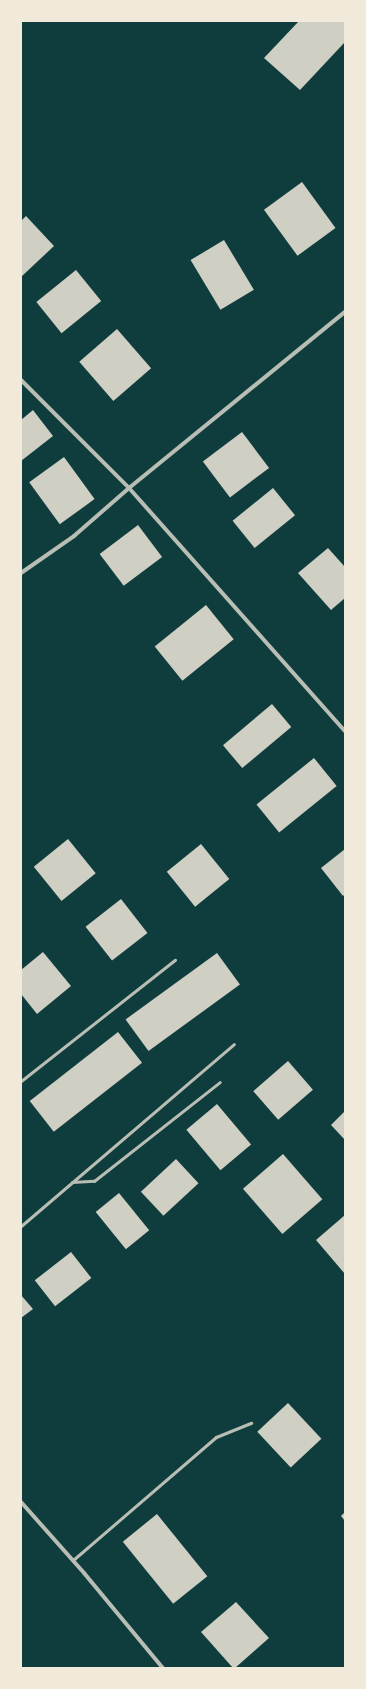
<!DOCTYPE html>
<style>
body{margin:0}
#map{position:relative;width:366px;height:1689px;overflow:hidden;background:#0f3d3e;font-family:"Sofia Sans Condensed",sans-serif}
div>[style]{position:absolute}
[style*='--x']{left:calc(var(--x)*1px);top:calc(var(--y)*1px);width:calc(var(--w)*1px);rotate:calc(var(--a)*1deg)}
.building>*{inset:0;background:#cfcfc3;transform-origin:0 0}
.service>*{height:3px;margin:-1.5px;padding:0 1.5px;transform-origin:1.5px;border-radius:1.5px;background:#b8beb3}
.minor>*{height:4px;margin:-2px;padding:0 2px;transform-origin:2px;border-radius:2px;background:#b8beb3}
span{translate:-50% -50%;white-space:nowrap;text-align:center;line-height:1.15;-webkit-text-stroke:3.5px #f1e9da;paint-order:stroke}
.frame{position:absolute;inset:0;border:22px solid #f1e9da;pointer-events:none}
</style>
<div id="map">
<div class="building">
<i style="clip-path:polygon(299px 21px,345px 21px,345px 42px,300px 90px,264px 58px)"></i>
<i style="left:302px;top:182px;width:57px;height:47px;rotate:54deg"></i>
<i style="clip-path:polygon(26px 216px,54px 246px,21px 277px,21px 221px)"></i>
<i style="left:224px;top:240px;width:58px;height:39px;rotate:59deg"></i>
<i style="left:76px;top:270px;width:40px;height:51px;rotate:51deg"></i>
<i style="left:117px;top:329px;width:52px;height:50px;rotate:49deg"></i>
<i style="clip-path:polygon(33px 410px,53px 436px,21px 461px,21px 420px)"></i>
<i style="left:242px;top:432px;width:45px;height:49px;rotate:53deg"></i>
<i style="left:64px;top:457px;width:52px;height:43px;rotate:54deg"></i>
<i style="left:273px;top:488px;width:35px;height:52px;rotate:51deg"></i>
<i style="left:138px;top:525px;width:40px;height:48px;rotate:53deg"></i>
<i style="clip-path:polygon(328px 548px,345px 567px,345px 598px,331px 610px,298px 573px)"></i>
<i style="left:206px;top:605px;width:44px;height:66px;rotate:51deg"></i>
<i style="left:272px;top:704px;width:30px;height:64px;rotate:50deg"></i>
<i style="left:314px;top:758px;width:36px;height:74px;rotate:51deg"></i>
<i style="left:68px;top:839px;width:44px;height:44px;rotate:51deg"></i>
<i style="left:201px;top:844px;width:45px;height:44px;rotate:51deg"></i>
<i style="clip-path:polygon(345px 849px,345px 894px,343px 896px,321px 868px)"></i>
<i style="left:121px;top:899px;width:43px;height:45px;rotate:52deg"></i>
<i style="clip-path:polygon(43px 952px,71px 986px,37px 1014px,21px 994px,21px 970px)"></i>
<i style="left:217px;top:953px;width:39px;height:113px;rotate:54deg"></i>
<i style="left:118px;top:1032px;width:39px;height:112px;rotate:52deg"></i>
<i style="left:288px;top:1061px;width:38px;height:46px;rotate:49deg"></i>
<i style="left:217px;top:1104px;width:53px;height:40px;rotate:50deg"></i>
<i style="clip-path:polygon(345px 1111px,345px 1140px,331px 1125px)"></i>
<i style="left:283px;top:1154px;width:60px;height:53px;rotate:49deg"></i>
<i style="left:176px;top:1159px;width:33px;height:48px;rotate:47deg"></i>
<i style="left:119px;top:1193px;width:48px;height:30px;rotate:51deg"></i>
<i style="clip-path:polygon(345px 1215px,345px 1274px,316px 1240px)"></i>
<i style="left:71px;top:1252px;width:33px;height:46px;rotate:52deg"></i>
<i style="clip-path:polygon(21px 1295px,33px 1309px,21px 1318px)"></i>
<i style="left:288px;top:1403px;width:49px;height:42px;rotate:47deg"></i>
<i style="clip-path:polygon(345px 1512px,345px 1521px,341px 1516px)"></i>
<i style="left:157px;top:1514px;width:80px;height:44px;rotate:51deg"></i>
<i style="clip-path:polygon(236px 1602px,269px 1638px,235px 1668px,233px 1668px,201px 1632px)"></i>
</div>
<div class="service">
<i style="--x:21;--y:1081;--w:196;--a:-38.2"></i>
<i style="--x:72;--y:1182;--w:22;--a:-3"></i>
<i style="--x:94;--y:1181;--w:160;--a:-38.2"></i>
<i style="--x:21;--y:1226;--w:280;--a:-40.5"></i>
<i style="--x:73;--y:1560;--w:189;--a:-40.7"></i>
<i style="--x:216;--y:1437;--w:38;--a:-22"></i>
</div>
<div class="minor">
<i style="--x:21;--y:380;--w:153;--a:45"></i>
<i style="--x:129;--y:488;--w:325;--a:48.4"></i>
<i style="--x:21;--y:573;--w:65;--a:-34.9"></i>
<i style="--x:74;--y:536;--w:73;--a:-41.1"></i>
<i style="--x:129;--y:488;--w:279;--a:-39.2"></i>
<i style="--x:21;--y:1502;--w:95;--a:48.4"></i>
<i style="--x:84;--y:1573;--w:124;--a:50.3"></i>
</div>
<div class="frame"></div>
</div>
